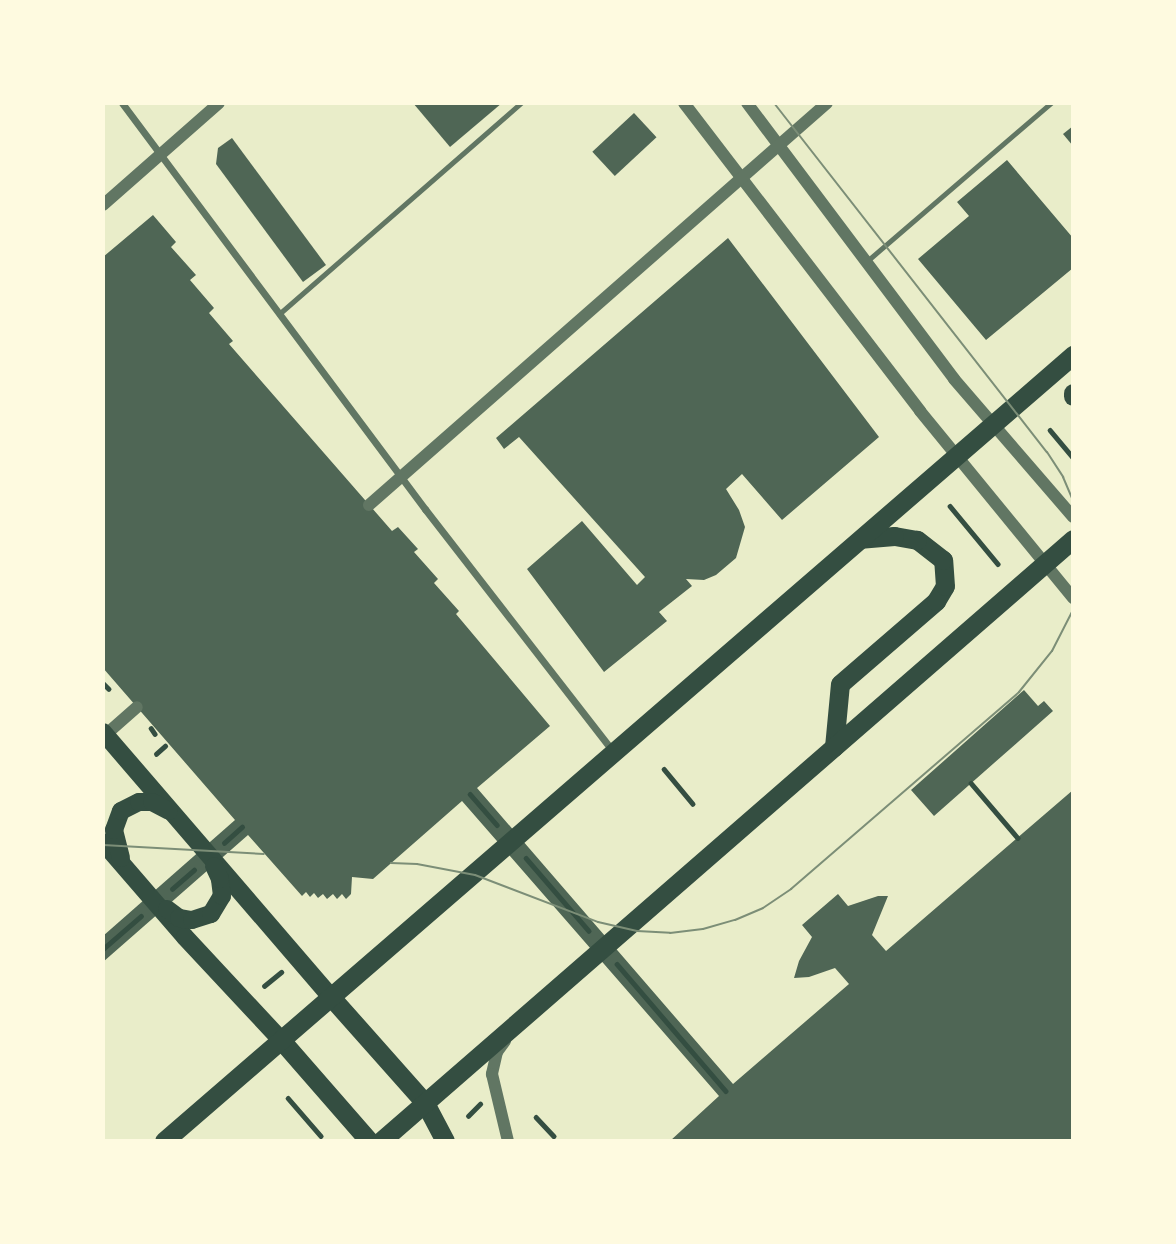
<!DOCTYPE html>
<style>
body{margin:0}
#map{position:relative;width:1176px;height:1244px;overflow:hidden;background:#e9edc9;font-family:Raleway,sans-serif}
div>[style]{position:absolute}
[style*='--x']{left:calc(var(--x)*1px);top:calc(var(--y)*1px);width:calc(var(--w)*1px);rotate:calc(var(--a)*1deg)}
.building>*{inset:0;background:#4f6655;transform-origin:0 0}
.path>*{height:4.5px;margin:-2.25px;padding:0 2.25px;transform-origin:2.25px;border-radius:2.25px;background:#344e41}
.service>*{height:5px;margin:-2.5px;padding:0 2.5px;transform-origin:2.5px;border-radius:2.5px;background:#617663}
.minor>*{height:7px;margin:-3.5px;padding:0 3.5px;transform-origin:3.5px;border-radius:3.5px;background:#617663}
.tertiary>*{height:12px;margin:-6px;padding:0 6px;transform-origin:6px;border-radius:6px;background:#617663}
.primary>*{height:18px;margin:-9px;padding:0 9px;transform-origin:9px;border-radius:9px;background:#344e41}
.trunk>*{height:19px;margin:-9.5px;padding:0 9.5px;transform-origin:9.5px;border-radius:9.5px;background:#344e41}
.tram>*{height:2px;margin:-1px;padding:0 1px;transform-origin:1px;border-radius:1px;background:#7c8e77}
span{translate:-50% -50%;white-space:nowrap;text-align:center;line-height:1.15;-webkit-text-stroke:5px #fefae0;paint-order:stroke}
.frame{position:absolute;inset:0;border:105px solid #fefae0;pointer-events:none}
</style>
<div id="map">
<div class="building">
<i style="clip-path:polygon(413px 103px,502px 103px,450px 147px)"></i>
<i style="left:634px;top:113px;width:33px;height:57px;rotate:47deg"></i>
<i style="clip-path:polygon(1073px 126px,1073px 146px,1063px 134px)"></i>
<i style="clip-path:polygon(232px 138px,326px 265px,303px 282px,216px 164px,218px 148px)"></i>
<i style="clip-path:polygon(1007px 160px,1073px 238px,1073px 268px,986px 340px,918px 259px,969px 216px,957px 202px)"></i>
<i style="clip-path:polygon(153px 215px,176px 242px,171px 247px,196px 275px,190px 280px,214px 308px,209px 313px,233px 341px,229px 344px,392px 531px,398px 527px,418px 549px,414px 552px,438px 579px,434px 583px,459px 611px,456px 614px,550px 726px,477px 788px,733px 1084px,849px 984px,835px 968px,809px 977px,794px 978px,799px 961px,812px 937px,802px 925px,838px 894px,848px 906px,878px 896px,888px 896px,872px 935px,886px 951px,1073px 790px,1073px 1141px,670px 1141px,719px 1096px,462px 801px,373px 879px,352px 877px,351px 894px,346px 899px,342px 894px,337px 899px,333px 894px,327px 899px,323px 894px,318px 898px,314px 893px,310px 897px,306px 892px,302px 896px,248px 835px,103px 962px,103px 936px,235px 820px,103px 668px,103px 257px)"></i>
<i style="clip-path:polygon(728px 238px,879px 437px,782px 520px,742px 474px,726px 489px,739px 510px,745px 527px,736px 558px,716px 575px,704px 580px,686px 579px,692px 586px,659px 612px,667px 621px,604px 672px,527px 569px,582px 521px,637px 585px,645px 577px,519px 437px,504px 449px,496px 438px)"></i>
<i style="clip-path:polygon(1024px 690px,1038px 706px,1044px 701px,1053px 711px,934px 816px,911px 790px)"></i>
</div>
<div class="path">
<i style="--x:1050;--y:430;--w:35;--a:50"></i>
<i style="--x:950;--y:506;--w:75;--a:50.4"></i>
<i style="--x:103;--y:683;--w:8;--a:45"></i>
<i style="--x:151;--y:728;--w:7;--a:56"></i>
<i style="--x:156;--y:754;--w:12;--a:-42"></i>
<i style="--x:664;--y:769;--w:45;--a:50.4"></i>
<i style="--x:971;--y:783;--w:72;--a:49.5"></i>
<i style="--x:470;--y:794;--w:41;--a:48.9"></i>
<i style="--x:224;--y:843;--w:24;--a:-42"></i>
<i style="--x:526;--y:858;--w:96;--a:49.2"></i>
<i style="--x:172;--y:889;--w:29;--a:-41"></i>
<i style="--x:103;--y:949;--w:50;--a:-41"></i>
<i style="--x:617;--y:964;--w:167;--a:49.4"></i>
<i style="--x:264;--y:986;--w:22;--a:-39"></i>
<i style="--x:288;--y:1098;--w:50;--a:49"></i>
<i style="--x:468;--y:1116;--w:17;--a:-45"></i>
<i style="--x:536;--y:1117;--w:26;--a:47"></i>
</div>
<div class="service">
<i style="--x:867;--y:261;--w:243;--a:-40.7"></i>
<i style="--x:279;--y:314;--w:321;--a:-41.1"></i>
</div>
<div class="minor">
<i style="--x:122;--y:103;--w:507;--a:53.27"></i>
<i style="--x:425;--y:509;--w:305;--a:52.2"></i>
</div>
<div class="tertiary">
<i style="--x:684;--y:103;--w:388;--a:52.5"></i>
<i style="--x:920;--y:411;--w:242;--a:50.7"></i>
<i style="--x:747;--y:103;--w:345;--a:53.1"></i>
<i style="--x:954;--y:379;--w:182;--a:49.2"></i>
<i style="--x:103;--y:205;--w:154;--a:-41.3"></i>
<i style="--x:369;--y:505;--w:609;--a:-41.27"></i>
<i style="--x:103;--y:737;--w:45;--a:-41.4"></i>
<i style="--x:505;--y:1041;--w:14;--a:126"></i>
<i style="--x:497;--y:1052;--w:23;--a:103"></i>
<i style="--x:492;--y:1074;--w:69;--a:76.6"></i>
</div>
<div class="primary">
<i style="--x:103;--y:732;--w:350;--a:49.3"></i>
<i style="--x:103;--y:842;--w:125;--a:49.2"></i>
<i style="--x:185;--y:937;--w:141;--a:47"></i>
<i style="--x:121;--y:858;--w:29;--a:-104"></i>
<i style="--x:114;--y:830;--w:20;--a:-70"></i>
<i style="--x:121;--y:811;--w:20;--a:-27"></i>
<i style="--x:139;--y:802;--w:13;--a:0"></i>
<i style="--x:152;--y:802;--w:19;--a:28"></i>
<i style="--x:167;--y:909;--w:15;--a:37"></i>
<i style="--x:179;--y:918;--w:13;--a:9"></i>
<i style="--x:192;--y:920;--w:20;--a:-18"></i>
<i style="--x:211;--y:914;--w:21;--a:-59"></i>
<i style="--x:222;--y:896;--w:17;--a:-97"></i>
<i style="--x:220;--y:879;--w:14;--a:-115"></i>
</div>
<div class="trunk">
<i style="--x:1073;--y:393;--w:3;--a:90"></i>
<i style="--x:834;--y:747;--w:63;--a:-84.6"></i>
<i style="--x:840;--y:684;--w:127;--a:-40.8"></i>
<i style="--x:936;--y:601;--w:17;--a:-59"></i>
<i style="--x:945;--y:586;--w:26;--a:-94"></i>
<i style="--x:943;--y:560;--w:33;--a:-142"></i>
<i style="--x:917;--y:540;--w:23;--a:-170"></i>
<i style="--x:894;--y:536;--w:33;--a:175"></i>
<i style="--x:331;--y:997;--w:142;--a:48.4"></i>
<i style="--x:425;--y:1103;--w:43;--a:62.2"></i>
<i style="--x:281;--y:1040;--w:134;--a:48.9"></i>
<i style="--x:164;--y:1141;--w:1202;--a:-40.85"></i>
<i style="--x:381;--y:1141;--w:917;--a:-41.02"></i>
</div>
<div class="tram">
<i style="--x:774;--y:103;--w:443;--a:52"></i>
<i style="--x:1047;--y:452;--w:30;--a:57"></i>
<i style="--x:1063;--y:477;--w:26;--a:67"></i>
<i style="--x:103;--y:845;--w:161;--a:3.2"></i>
<i style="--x:391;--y:863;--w:26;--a:2"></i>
<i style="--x:417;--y:864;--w:59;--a:10.7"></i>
<i style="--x:475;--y:875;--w:132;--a:20.9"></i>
<i style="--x:598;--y:922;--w:40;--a:13"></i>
<i style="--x:637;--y:931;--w:33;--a:3"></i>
<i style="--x:670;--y:933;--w:33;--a:-7"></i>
<i style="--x:703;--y:929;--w:33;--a:-16"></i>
<i style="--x:735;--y:920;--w:30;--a:-23"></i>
<i style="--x:763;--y:908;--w:34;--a:-34"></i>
<i style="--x:791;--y:889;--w:301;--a:-40.8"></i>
<i style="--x:1019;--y:692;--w:53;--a:-51.2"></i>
<i style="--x:1052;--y:651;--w:46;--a:-62.9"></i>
</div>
<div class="frame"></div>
</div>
